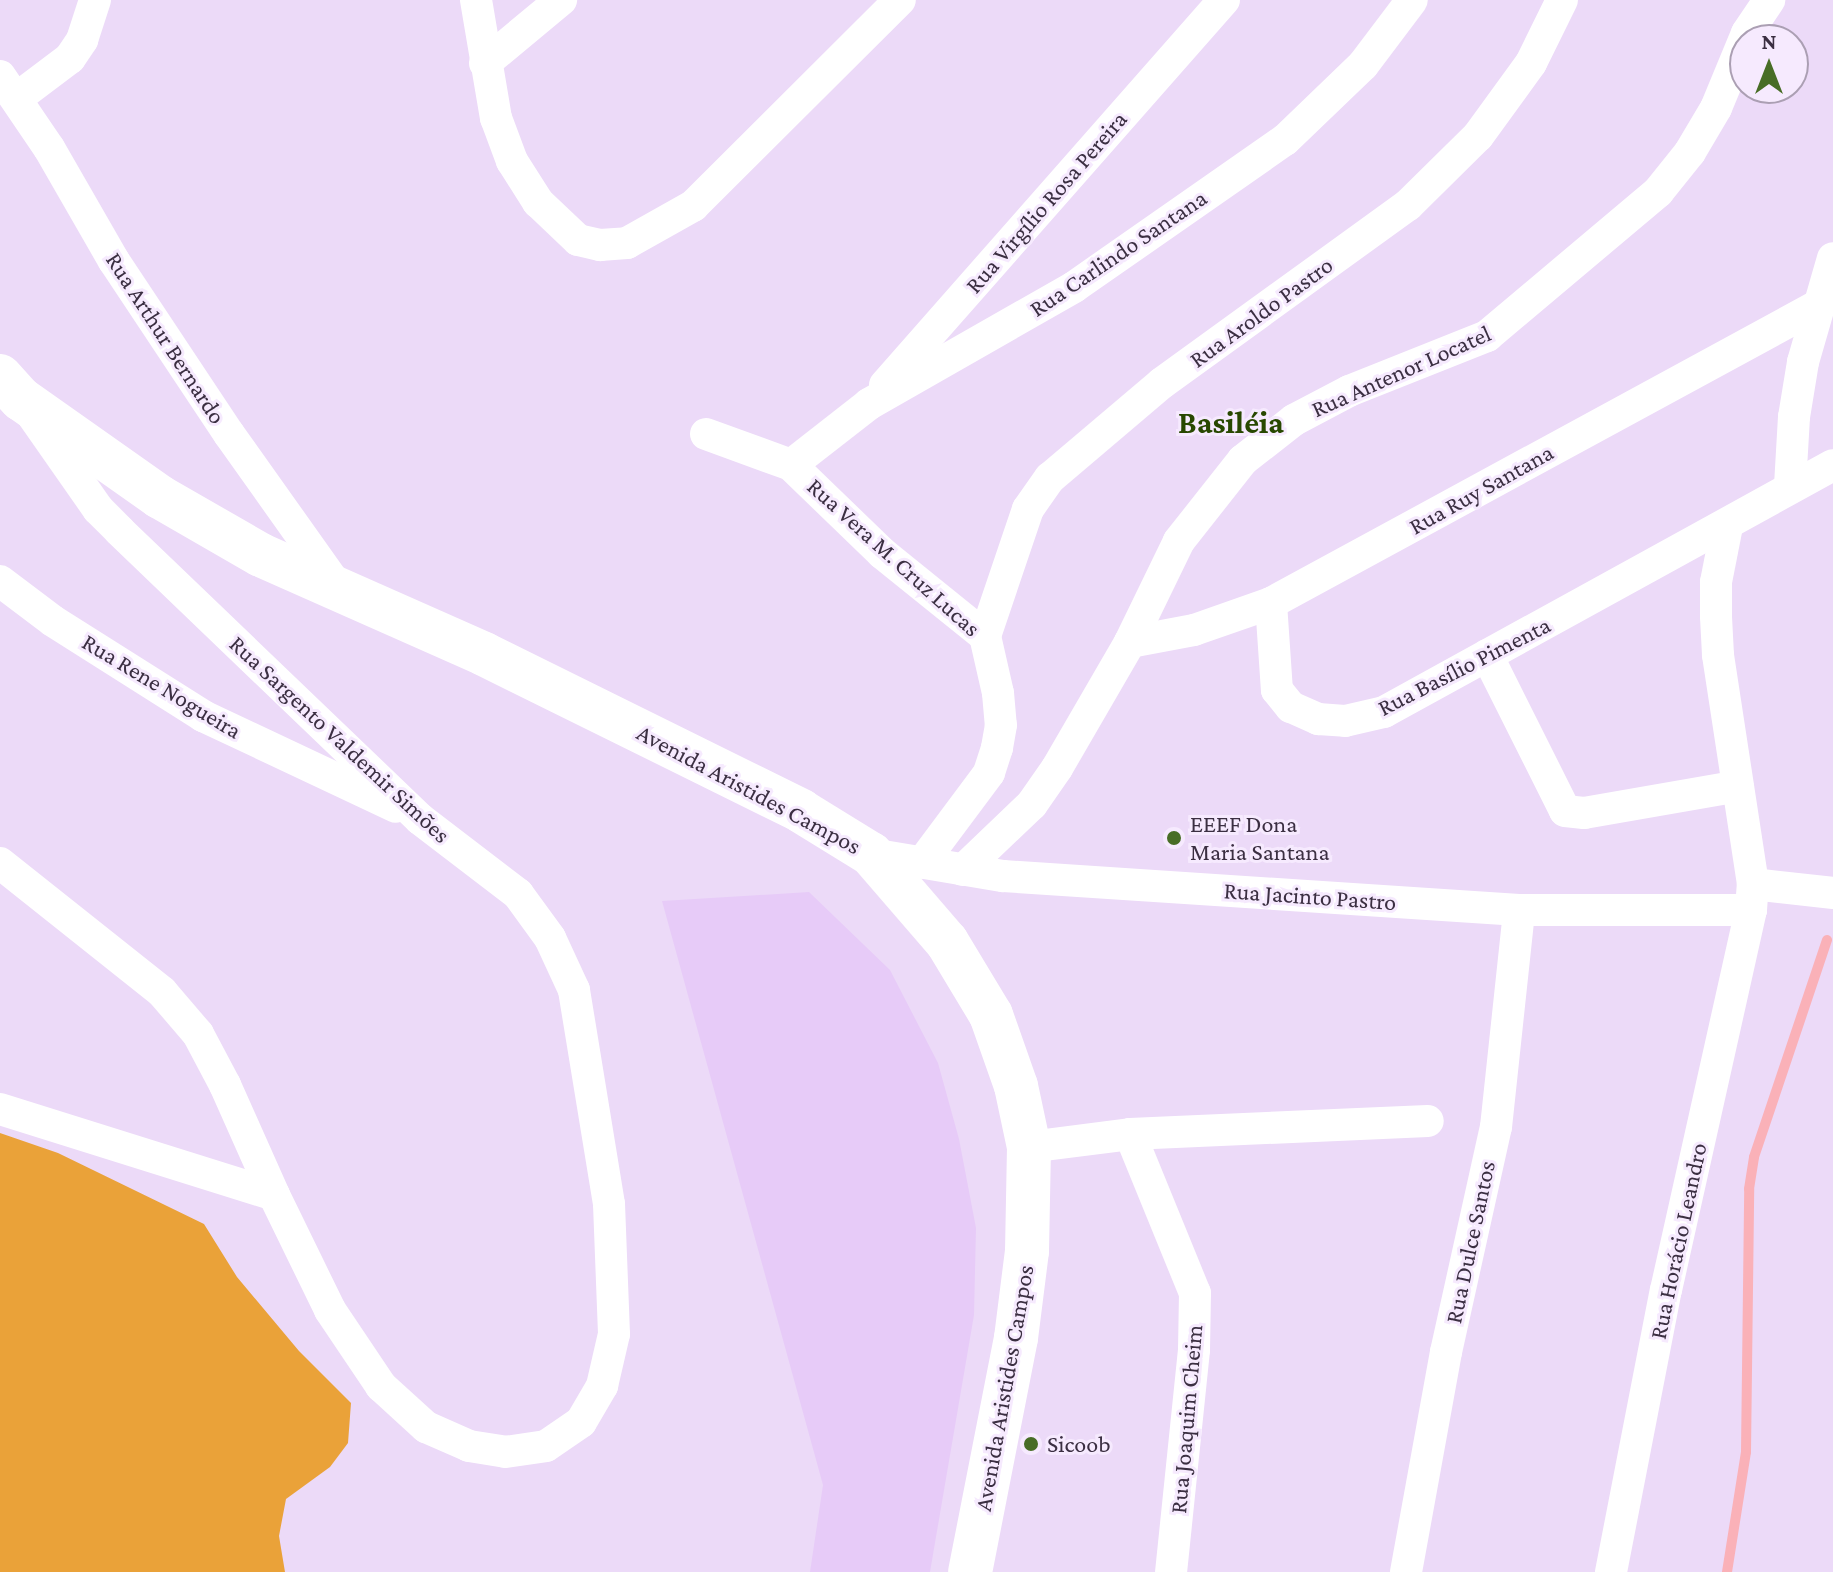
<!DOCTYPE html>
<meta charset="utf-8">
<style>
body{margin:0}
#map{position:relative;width:1833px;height:1572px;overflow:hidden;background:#ecdaf8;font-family:"Crimson Pro",serif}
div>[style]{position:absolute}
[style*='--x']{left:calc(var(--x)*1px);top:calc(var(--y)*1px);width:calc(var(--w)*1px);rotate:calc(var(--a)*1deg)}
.built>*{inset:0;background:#e7cbf8}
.forest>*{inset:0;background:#eaa239}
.stream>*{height:10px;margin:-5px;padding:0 5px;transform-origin:5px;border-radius:5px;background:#fab1b8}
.street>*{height:32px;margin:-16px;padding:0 16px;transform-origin:16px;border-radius:16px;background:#fff}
.highway>*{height:44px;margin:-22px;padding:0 22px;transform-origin:22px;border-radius:22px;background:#fff}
.dots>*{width:22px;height:22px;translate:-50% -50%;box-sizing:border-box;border:4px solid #f6eafe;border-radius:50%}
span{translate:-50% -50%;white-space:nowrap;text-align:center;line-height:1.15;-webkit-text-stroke:6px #f6eafe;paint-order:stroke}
.street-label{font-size:24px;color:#3b2f42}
.poi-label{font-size:24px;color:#3b2f42}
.left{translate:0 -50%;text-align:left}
.district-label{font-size:32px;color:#284801;font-weight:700}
.north{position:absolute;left:1729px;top:24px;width:80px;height:80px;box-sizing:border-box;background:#f6eafe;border:2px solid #ab9fb3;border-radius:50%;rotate:0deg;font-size:22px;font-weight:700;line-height:32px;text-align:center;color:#3b2f42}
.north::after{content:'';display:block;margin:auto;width:28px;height:36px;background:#486d26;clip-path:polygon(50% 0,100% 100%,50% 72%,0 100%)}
</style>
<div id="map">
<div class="built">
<i style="clip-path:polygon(809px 892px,890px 970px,938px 1063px,959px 1139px,976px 1228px,974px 1315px,930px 1572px,810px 1572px,823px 1485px,662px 901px)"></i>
</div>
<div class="forest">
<i style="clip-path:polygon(0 1133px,58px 1153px,204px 1224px,237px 1277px,299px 1351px,351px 1403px,348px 1443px,330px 1467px,286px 1499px,279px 1536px,285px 1572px,0 1572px)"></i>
</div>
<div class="stream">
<i style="--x:1727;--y:1572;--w:121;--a:-81"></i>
<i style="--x:1746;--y:1452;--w:263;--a:-89.3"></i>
<i style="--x:1749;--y:1189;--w:32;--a:-81"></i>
<i style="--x:1754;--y:1157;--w:229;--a:-71.4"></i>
</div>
<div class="street">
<i style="--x:476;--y:0;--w:120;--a:80.4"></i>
<i style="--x:496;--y:118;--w:46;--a:69.6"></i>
<i style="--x:512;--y:161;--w:49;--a:57.6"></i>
<i style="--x:538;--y:202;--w:55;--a:43.5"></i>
<i style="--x:578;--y:240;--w:23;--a:13"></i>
<i style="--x:600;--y:245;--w:27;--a:-4"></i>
<i style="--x:627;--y:243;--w:76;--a:-29.3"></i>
<i style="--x:693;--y:206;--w:292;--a:-44.9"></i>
<i style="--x:485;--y:63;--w:99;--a:-39.7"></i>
<i style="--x:0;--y:76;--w:87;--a:55.8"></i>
<i style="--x:49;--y:148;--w:130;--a:60.1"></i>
<i style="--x:114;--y:261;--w:208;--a:56.4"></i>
<i style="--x:229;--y:434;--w:191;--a:54.6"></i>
<i style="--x:17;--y:98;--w:66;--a:-37"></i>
<i style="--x:70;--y:58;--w:22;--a:-56"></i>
<i style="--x:82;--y:40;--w:42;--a:-72"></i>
<i style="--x:885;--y:385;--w:513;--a:-48.64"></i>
<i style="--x:706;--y:434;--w:90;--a:20"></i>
<i style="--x:791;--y:465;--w:127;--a:44"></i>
<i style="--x:882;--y:553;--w:132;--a:38.9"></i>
<i style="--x:985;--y:636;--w:58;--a:77.2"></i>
<i style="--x:998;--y:693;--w:32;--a:85"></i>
<i style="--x:1001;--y:725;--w:23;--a:100"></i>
<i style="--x:997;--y:748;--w:26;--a:108"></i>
<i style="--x:989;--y:773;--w:112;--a:126.7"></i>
<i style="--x:791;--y:465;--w:99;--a:-38"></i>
<i style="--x:869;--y:404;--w:236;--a:-29.7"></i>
<i style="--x:1074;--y:287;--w:257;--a:-34.9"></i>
<i style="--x:1285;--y:140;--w:108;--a:-43.9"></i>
<i style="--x:1363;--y:65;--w:81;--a:-53"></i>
<i style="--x:1790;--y:486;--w:69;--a:-86.7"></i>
<i style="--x:1794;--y:417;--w:56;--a:-80.7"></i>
<i style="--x:1803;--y:362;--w:108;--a:-73.9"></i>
<i style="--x:0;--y:581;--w:66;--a:37"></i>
<i style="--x:53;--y:621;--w:178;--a:32.3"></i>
<i style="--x:203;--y:716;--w:213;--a:25.2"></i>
<i style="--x:1271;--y:603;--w:87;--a:86.1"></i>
<i style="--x:1277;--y:690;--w:22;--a:51"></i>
<i style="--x:1291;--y:707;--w:30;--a:24"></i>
<i style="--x:1318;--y:719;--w:27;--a:4"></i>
<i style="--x:1345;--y:721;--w:40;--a:-13"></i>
<i style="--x:1384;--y:712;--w:512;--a:-28.82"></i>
<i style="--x:985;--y:636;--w:134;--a:-71.3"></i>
<i style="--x:1028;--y:509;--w:38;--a:-55"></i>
<i style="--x:1050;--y:478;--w:147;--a:-40.3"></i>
<i style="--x:1162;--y:383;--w:304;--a:-35.9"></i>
<i style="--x:1408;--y:205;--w:98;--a:-44.6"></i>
<i style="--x:1478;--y:136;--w:90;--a:-54"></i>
<i style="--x:1531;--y:63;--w:70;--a:-63.8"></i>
<i style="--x:1130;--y:642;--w:65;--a:-10.6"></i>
<i style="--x:1194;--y:630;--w:82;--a:-19.3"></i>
<i style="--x:1271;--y:603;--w:624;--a:-28.54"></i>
<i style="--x:1487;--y:655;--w:174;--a:63.4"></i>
<i style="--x:1565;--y:811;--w:19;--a:6"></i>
<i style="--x:1584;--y:813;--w:156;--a:-9.9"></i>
<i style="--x:871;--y:854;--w:134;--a:9.5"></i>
<i style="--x:1003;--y:876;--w:517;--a:3.77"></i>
<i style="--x:1519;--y:910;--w:232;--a:0"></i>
<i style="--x:0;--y:863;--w:207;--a:38.5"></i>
<i style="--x:162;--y:992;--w:55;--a:49.4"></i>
<i style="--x:198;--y:1034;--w:58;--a:62.1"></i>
<i style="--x:225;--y:1085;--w:120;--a:66"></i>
<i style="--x:963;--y:870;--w:95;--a:-43.7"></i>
<i style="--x:1032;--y:804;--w:44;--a:-55.2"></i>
<i style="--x:1057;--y:768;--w:146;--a:-59.9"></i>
<i style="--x:1130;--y:642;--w:112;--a:-64.1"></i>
<i style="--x:1179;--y:541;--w:103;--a:-51.7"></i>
<i style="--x:1243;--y:460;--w:65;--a:-38.1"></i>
<i style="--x:1294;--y:420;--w:62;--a:-27.8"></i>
<i style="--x:1349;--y:391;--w:149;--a:-21.7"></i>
<i style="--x:1487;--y:336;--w:224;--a:-40.1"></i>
<i style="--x:1658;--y:192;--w:51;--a:-51.3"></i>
<i style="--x:1690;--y:152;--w:51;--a:-59.4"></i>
<i style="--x:1716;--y:108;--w:81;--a:-67.5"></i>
<i style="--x:1747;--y:33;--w:40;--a:-56"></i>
<i style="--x:1753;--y:884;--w:81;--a:6.4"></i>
<i style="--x:0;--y:1109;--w:287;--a:17.4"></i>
<i style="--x:274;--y:1195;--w:128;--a:64"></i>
<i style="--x:330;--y:1310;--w:92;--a:56.1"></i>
<i style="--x:381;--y:1386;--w:61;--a:42.3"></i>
<i style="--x:426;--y:1427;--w:47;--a:23.8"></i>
<i style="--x:469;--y:1446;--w:36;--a:9"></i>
<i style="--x:505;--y:1452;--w:41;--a:-8.3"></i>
<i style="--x:546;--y:1446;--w:42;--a:-34.4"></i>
<i style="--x:581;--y:1422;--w:42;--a:-59.7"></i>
<i style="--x:602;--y:1386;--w:53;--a:-77"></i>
<i style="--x:614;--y:1334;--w:130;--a:-92.2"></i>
<i style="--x:609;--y:1204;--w:217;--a:-99.3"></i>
<i style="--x:574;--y:990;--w:57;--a:-114.8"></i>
<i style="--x:550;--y:938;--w:54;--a:-126"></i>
<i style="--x:518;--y:894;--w:123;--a:-142.6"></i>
<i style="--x:420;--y:819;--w:416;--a:-136.2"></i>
<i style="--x:120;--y:531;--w:31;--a:-135"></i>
<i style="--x:98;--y:509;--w:113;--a:-125"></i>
<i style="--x:1130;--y:1134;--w:172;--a:67.8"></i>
<i style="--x:1195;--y:1293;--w:57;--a:91"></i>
<i style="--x:1194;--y:1350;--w:223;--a:95.9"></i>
<i style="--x:1029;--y:1147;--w:102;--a:-7.3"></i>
<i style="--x:1130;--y:1134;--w:298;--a:-2.5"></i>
<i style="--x:1406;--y:1572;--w:224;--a:-79.7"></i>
<i style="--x:1446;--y:1352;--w:230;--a:-77.5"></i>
<i style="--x:1496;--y:1127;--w:218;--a:-83.9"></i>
<i style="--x:1611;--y:1572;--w:287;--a:-79"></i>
<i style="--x:1666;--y:1290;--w:389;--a:-77.4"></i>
<i style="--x:1751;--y:910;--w:26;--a:-86"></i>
<i style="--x:1753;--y:884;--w:232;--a:-98.7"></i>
<i style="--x:1718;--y:655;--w:39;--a:-93"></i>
<i style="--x:1716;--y:616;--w:34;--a:-90"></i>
<i style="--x:1716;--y:582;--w:57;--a:-78.9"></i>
</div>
<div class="highway">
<i style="--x:0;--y:376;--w:31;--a:48"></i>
<i style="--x:21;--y:399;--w:170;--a:35.2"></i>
<i style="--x:160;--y:497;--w:116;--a:29.9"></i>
<i style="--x:261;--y:555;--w:244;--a:23.9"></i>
<i style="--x:484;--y:654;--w:354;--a:26.3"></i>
<i style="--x:801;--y:811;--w:82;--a:31.6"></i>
<i style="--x:871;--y:854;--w:116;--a:49.2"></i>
<i style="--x:947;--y:942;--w:85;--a:58.9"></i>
<i style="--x:991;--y:1015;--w:75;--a:70.6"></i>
<i style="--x:1016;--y:1086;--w:62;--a:78"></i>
<i style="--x:1029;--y:1147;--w:104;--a:91.1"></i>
<i style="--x:1027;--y:1251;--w:88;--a:97.2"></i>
<i style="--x:1016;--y:1338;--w:238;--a:101.1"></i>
</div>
<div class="dots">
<i style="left:1174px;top:838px;background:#486d26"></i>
<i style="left:1031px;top:1444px;background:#486d26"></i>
</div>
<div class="street-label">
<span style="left:1046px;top:202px;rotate:-49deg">Rua Virgílio Rosa Pereira</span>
<span style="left:1118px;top:253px;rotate:-34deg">Rua Carlindo Santana</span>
<span style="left:1261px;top:312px;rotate:-36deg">Rua Aroldo Pastro</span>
<span style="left:166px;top:338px;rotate:57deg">Rua Arthur Bernardo</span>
<span style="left:1401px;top:371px;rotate:-24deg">Rua Antenor Locatel</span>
<span style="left:1481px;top:489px;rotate:-29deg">Rua Ruy Santana</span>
<span style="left:894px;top:557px;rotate:42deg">Rua Vera M. Cruz Lucas</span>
<span style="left:1464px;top:666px;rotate:-27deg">Rua Basílio Pimenta</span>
<span style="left:162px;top:686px;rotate:31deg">Rua Rene Nogueira</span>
<span style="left:340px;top:739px;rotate:43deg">Rua Sargento Valdemir Simões</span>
<span style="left:749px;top:789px;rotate:28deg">Avenida Aristides Campos</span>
<span style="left:1310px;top:896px;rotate:4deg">Rua Jacinto Pastro</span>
<span style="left:1678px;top:1241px;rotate:-78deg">Rua Horácio Leandro</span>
<span style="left:1470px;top:1242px;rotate:-78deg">Rua Dulce Santos</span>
<span style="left:1004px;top:1388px;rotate:-80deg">Avenida Aristides Campos</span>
<span style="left:1186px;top:1419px;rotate:-85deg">Rua Joaquim Cheim</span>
</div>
<div class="poi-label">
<span class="left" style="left:1190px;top:838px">EEEF Dona<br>Maria Santana</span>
<span class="left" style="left:1047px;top:1444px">Sicoob</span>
</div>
<div class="district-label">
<span style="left:1231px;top:422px">Basiléia</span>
</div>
<div class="north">N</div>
</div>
